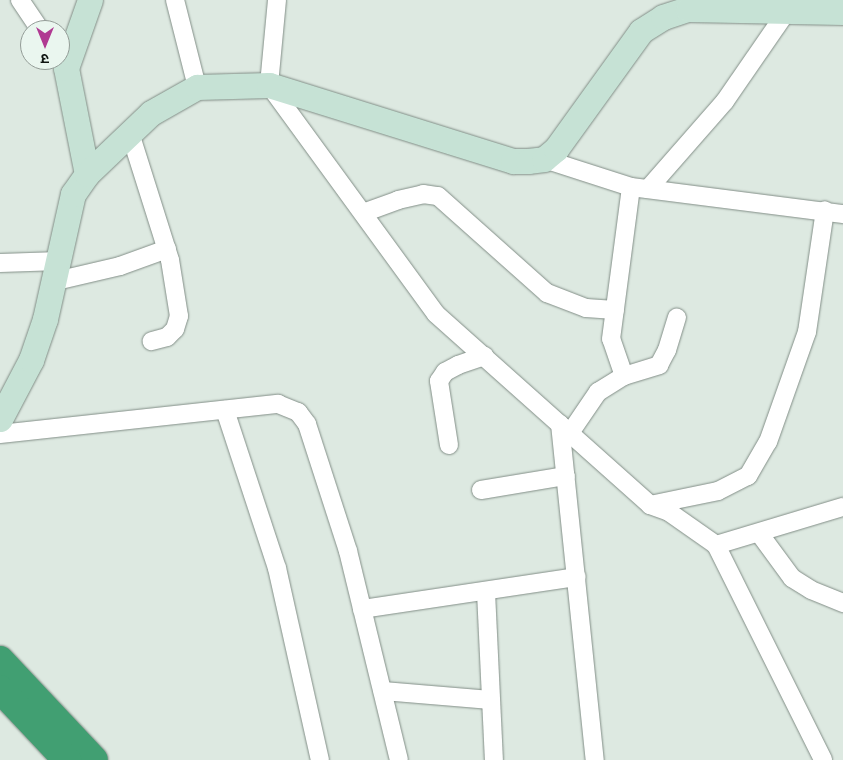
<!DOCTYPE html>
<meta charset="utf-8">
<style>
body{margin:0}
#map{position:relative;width:843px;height:760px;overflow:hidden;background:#dde9e1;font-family:"Space Grotesk","Noto Sans Devanagari",sans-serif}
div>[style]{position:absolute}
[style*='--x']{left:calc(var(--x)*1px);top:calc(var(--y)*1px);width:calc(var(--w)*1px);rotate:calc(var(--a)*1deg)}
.roads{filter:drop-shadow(0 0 1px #828e87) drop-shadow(0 0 1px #828e87)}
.street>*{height:18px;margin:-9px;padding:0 9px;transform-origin:9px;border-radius:9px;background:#fff}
.secondary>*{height:25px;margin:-12.5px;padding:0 12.5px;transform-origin:12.5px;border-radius:12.5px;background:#c6e2d5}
.highway>*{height:28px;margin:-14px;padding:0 14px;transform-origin:14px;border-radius:14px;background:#419f72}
span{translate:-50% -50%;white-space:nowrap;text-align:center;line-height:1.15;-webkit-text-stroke:5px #eaf6ef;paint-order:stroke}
.north{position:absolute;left:20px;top:20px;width:50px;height:50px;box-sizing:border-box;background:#eaf6ef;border:1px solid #939c97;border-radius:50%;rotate:180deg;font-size:14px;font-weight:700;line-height:20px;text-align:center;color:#101512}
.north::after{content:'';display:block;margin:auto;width:18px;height:22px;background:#b03a92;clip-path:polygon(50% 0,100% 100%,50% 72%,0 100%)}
</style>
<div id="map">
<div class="roads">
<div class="street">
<i style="--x:20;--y:0;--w:36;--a:56"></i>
<i style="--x:175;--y:0;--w:90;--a:75.8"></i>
<i style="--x:277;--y:0;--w:85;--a:95.4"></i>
<i style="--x:269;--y:85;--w:283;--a:53.9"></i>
<i style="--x:436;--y:314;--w:287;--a:41.7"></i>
<i style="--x:650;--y:505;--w:20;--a:20"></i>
<i style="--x:669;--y:512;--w:57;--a:35.1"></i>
<i style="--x:716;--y:545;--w:240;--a:63.5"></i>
<i style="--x:130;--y:133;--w:133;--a:72.5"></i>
<i style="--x:170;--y:260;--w:57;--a:80.9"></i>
<i style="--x:179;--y:316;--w:14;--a:107"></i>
<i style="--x:175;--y:329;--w:11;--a:135"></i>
<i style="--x:167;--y:337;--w:16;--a:165"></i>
<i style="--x:544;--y:159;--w:91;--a:17.8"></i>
<i style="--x:631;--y:187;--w:214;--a:7.3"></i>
<i style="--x:648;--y:189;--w:117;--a:-48.8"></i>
<i style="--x:725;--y:101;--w:109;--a:-55.4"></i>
<i style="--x:363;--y:213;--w:37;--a:-20"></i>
<i style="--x:398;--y:200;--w:26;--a:-13"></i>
<i style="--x:423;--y:194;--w:15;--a:8"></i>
<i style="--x:438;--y:196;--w:146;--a:41.7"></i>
<i style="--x:547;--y:293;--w:42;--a:21"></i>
<i style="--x:586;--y:308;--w:29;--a:4"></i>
<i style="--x:0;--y:263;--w:60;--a:-1.9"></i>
<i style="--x:56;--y:281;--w:66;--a:-13.2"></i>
<i style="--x:120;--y:266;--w:50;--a:-19.9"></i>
<i style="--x:624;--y:376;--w:39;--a:-109"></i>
<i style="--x:611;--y:339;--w:153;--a:-82.5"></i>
<i style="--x:225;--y:410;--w:166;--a:71.8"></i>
<i style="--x:277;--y:568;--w:197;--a:77.4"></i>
<i style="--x:560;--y:424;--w:338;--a:84.1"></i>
<i style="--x:570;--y:433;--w:50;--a:-55.7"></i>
<i style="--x:598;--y:392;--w:31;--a:-32"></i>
<i style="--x:624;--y:376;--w:37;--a:-17"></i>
<i style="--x:659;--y:365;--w:17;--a:-62"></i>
<i style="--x:667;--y:350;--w:34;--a:-73"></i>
<i style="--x:0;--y:434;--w:280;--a:-6.2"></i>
<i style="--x:278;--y:404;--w:22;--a:22"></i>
<i style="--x:298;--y:412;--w:15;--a:53"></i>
<i style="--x:307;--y:424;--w:133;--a:72.1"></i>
<i style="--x:348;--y:551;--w:215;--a:76.3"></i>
<i style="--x:449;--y:445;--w:65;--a:-98.9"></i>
<i style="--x:439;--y:381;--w:11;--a:-56"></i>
<i style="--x:445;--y:372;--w:15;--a:-28"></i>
<i style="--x:458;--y:365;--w:28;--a:-19"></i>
<i style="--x:481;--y:490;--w:86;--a:-9.4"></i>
<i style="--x:650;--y:505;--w:69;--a:-11.6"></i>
<i style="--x:718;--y:491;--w:34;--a:-27"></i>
<i style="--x:748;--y:476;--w:39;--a:-60"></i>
<i style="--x:768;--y:442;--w:117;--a:-70.5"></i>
<i style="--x:807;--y:332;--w:123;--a:-81.6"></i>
<i style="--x:759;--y:533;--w:56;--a:53.7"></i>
<i style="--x:792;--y:578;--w:22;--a:32"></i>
<i style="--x:811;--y:590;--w:35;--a:22"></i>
<i style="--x:716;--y:545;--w:133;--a:-16.7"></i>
<i style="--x:486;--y:592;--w:168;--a:87.3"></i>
<i style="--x:362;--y:609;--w:217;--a:-8.5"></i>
<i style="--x:383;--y:691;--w:108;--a:4.8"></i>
</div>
<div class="secondary">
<i style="--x:87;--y:174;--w:108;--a:-101.2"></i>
<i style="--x:66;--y:68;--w:72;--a:-70.6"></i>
<i style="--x:0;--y:419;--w:67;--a:-62.3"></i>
<i style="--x:31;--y:360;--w:43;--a:-71.1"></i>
<i style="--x:45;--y:319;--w:128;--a:-77.4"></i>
<i style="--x:73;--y:194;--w:24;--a:-55"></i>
<i style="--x:87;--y:174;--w:88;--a:-43.6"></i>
<i style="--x:151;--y:113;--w:53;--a:-29.5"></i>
<i style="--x:197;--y:87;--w:72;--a:-1.6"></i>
<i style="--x:269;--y:85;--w:256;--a:17.3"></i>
<i style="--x:513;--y:161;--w:15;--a:0"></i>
<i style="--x:528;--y:161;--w:16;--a:-7"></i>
<i style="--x:544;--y:159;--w:16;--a:-40"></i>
<i style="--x:556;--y:149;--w:145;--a:-54.2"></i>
<i style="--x:641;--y:31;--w:26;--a:-32"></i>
<i style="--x:663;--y:17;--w:26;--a:-18"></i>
<i style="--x:688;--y:9;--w:155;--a:1.1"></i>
</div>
<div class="highway">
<i style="--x:0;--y:660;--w:137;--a:46.8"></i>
<i style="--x:0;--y:689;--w:98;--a:46.7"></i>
</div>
</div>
<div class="north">उ</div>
</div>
